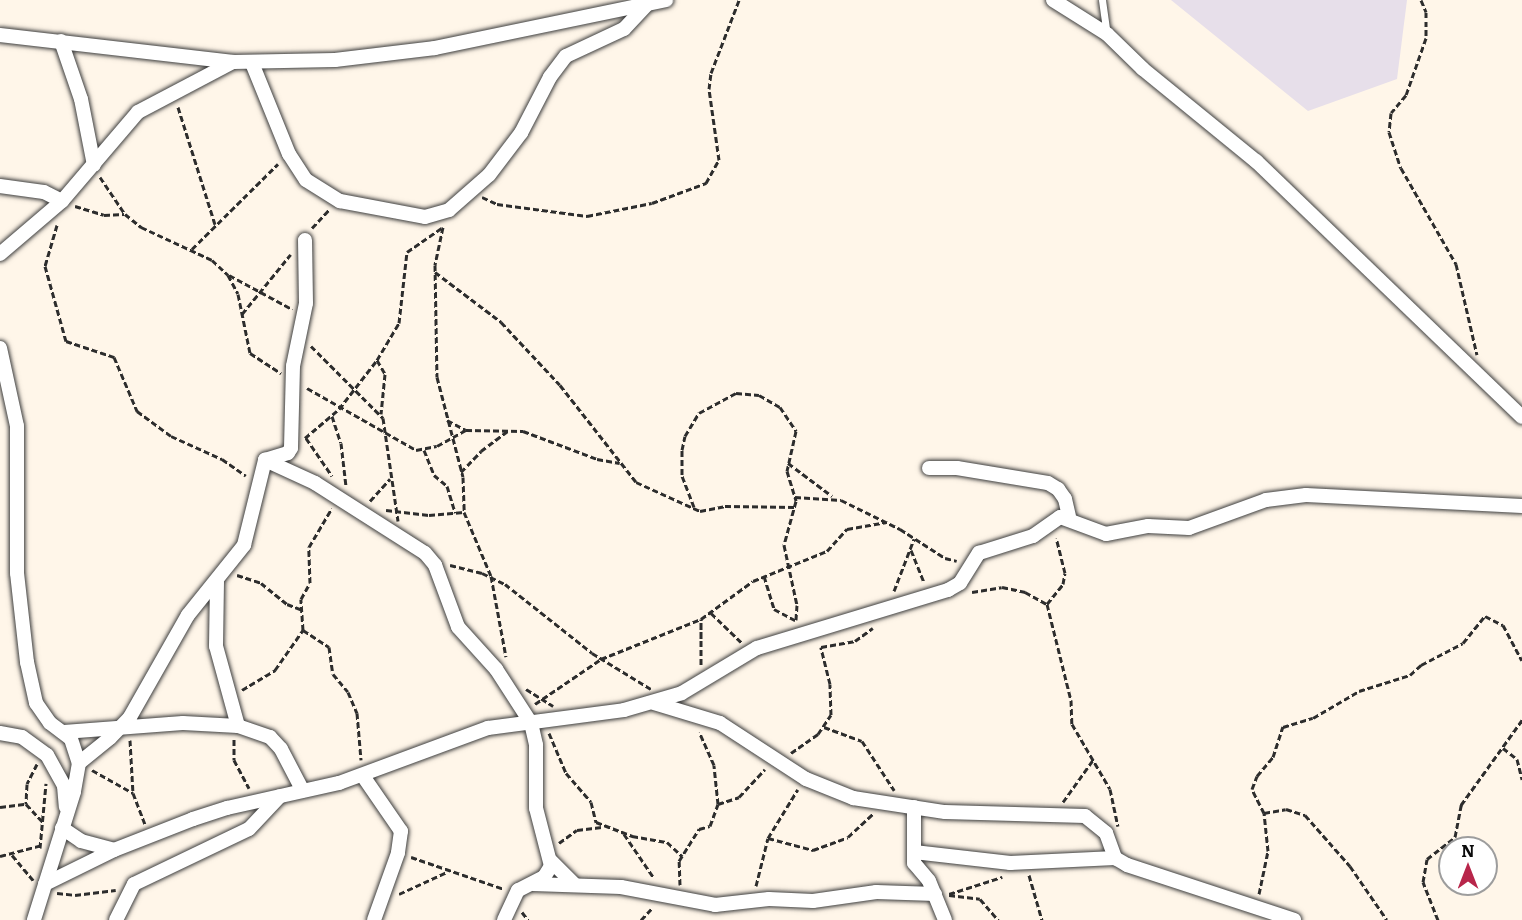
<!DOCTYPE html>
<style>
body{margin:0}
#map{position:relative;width:1522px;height:920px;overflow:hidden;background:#fff6e9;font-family:Literata,serif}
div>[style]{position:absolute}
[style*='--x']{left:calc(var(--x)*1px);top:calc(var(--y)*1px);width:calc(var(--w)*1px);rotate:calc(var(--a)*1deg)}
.industrial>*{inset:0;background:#e7dfea}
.path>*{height:3px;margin-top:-1.5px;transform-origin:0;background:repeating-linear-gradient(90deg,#2d2d2d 0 6px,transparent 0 9px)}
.roads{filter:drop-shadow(0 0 2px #3e3e3e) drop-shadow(0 0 2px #3e3e3e)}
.lane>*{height:7px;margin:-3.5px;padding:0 3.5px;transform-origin:3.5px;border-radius:3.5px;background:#fff}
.street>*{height:14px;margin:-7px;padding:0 7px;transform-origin:7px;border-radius:7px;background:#fff}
span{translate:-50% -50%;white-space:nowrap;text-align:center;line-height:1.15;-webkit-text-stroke:6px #fff;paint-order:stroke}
.north{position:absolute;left:1438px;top:836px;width:60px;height:60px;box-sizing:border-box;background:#fff;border:2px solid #9d9d9d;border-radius:50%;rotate:0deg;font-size:16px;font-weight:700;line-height:24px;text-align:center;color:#0b0b0b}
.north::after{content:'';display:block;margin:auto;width:21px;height:27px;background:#b8264a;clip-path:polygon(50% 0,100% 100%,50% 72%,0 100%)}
</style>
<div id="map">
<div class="industrial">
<i style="clip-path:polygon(1171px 0,1407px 0,1397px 79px,1308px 111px)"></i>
</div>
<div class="path">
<i style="--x:1421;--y:0;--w:13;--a:67"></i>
<i style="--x:1426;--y:12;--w:26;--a:90"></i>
<i style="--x:1426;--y:38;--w:60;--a:109.3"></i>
<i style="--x:1406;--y:95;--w:23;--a:130"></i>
<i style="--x:1391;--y:113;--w:19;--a:96"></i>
<i style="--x:1389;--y:132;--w:38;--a:72"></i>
<i style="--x:1401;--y:168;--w:111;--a:60.2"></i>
<i style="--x:1456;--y:264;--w:93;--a:77"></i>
<i style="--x:178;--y:107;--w:123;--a:72.5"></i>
<i style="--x:100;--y:177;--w:45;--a:56"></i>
<i style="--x:125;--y:214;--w:21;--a:39"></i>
<i style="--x:141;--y:227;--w:78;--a:24.9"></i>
<i style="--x:212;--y:260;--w:22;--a:43"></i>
<i style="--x:228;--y:275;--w:21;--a:62"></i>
<i style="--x:238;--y:294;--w:60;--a:78.5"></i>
<i style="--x:250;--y:353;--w:37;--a:33"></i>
<i style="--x:482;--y:197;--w:17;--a:25"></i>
<i style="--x:497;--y:204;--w:91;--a:7.6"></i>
<i style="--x:587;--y:216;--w:66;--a:-11.3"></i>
<i style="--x:652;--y:203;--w:58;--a:-20.3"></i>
<i style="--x:706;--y:183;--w:26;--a:-61"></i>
<i style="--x:719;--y:160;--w:72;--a:-98"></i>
<i style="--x:709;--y:89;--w:16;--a:-83"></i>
<i style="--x:711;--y:73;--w:78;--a:-69"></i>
<i style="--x:75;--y:206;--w:30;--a:17"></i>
<i style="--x:104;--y:215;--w:20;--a:-3"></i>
<i style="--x:57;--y:225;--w:43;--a:106.3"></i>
<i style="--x:45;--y:266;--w:78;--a:74.4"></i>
<i style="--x:66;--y:341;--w:51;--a:18.4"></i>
<i style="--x:114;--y:357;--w:59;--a:66.9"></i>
<i style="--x:137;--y:411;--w:42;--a:36.3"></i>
<i style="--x:171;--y:436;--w:56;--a:24.3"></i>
<i style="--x:222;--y:459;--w:29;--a:35"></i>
<i style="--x:443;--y:227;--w:39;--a:102"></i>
<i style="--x:435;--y:265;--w:112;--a:89"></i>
<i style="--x:437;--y:377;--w:103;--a:75.4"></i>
<i style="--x:463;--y:477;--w:35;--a:88"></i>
<i style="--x:464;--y:512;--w:69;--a:67.1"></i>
<i style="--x:491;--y:576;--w:82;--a:79.5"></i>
<i style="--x:312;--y:228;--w:26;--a:-47"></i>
<i style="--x:192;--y:249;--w:121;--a:-44.7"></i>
<i style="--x:435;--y:272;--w:83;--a:37.1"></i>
<i style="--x:501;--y:322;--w:86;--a:46.9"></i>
<i style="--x:560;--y:385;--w:123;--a:51.9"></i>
<i style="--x:636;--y:482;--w:70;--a:24.4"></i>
<i style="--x:700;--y:511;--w:25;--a:-11"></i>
<i style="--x:725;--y:506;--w:69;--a:0.8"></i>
<i style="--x:229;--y:275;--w:72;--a:28.4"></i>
<i style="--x:242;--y:314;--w:77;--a:-50.8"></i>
<i style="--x:311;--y:346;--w:102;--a:45"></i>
<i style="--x:383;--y:418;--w:104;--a:81.7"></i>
<i style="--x:377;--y:360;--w:16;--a:60"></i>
<i style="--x:385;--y:374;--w:40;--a:95.7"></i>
<i style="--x:307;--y:388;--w:125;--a:29.6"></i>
<i style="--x:416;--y:450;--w:21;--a:-11"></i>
<i style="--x:437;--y:446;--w:33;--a:-29"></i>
<i style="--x:466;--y:430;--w:57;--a:1"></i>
<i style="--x:523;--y:431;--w:79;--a:20.7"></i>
<i style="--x:597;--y:459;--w:23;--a:10"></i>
<i style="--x:332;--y:416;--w:28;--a:72"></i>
<i style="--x:341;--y:443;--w:43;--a:83.4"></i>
<i style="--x:447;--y:420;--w:21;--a:28"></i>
<i style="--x:305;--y:438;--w:45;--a:-40.5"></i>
<i style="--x:339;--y:409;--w:62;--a:-52.2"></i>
<i style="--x:377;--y:360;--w:43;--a:-59.3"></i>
<i style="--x:399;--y:323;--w:71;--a:-83.6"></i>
<i style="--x:407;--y:252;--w:44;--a:-34.8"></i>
<i style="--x:306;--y:438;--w:46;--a:55.6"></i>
<i style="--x:424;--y:450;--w:27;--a:68"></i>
<i style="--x:434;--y:475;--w:17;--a:40"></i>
<i style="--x:447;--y:486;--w:28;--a:73"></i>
<i style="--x:788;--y:463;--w:55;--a:36.9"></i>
<i style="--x:461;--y:472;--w:29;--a:-46"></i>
<i style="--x:481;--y:451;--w:35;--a:-37"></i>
<i style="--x:795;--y:497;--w:46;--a:3.7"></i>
<i style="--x:841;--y:500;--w:66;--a:26.2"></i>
<i style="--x:900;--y:529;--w:54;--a:32.8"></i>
<i style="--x:945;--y:558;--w:12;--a:14"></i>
<i style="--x:370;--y:501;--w:30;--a:-48"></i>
<i style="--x:694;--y:507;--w:34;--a:-111"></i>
<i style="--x:682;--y:475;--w:25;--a:-90"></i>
<i style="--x:682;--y:450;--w:14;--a:-78"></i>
<i style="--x:685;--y:436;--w:27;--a:-59"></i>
<i style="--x:699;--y:413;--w:42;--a:-28.4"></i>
<i style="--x:736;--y:393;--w:23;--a:5"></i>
<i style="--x:759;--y:395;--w:24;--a:30"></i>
<i style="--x:780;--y:407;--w:29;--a:56"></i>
<i style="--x:796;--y:431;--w:41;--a:102.7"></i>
<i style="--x:787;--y:471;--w:31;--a:73"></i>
<i style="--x:796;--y:501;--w:46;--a:105.3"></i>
<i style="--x:784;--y:545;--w:61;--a:77.8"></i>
<i style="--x:797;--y:605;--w:15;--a:94"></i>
<i style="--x:386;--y:510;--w:43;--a:6.6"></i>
<i style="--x:429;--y:515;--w:35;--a:-5"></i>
<i style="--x:911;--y:550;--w:35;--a:68"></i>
<i style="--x:450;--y:565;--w:33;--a:14"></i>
<i style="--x:482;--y:573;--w:25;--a:26"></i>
<i style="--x:505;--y:584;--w:111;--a:38.4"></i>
<i style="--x:592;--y:653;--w:69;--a:31.4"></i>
<i style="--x:237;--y:575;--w:25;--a:18"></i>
<i style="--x:261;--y:583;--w:33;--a:39"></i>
<i style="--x:287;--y:604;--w:17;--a:21"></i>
<i style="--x:764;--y:576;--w:34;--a:73"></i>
<i style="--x:774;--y:609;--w:24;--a:28"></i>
<i style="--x:894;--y:591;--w:56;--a:-69"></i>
<i style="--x:972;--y:592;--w:30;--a:-9"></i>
<i style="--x:1002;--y:587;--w:24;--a:12"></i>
<i style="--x:1025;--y:592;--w:25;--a:29"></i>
<i style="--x:1047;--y:604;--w:99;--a:76"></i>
<i style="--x:1071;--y:700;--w:24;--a:88"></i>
<i style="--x:1072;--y:724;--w:75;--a:59.7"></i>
<i style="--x:1110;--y:789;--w:38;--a:78"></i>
<i style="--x:1047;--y:604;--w:26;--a:-51"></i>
<i style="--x:1063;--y:584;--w:11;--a:-80"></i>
<i style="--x:1065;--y:573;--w:36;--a:-104"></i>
<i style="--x:711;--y:613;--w:43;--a:44.1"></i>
<i style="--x:303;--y:630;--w:31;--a:33"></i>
<i style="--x:329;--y:647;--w:27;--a:82"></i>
<i style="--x:333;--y:674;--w:23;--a:50"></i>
<i style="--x:348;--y:692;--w:23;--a:67"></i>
<i style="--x:357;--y:713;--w:47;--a:85.1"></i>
<i style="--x:821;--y:647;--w:35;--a:-10"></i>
<i style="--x:855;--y:641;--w:22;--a:-36"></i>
<i style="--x:701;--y:665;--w:46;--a:-90"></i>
<i style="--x:526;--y:689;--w:32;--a:32"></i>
<i style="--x:242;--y:690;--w:39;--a:-31"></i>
<i style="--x:275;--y:670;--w:49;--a:-55"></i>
<i style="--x:303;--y:630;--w:31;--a:-94"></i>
<i style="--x:301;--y:599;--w:18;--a:-61"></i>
<i style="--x:310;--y:583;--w:36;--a:-92"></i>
<i style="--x:309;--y:547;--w:45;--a:-59.5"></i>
<i style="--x:535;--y:704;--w:80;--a:-34.3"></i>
<i style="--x:601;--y:659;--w:108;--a:-21.8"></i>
<i style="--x:701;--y:619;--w:64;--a:-36.2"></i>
<i style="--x:753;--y:581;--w:80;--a:-22.1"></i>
<i style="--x:827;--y:551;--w:30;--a:-48"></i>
<i style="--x:847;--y:529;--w:39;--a:-10"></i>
<i style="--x:824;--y:727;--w:40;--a:20.2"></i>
<i style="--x:862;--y:741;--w:59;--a:56.9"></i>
<i style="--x:549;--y:733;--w:43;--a:67"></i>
<i style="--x:566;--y:773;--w:38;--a:49"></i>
<i style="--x:591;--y:802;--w:21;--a:76"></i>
<i style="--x:596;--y:822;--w:39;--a:21"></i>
<i style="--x:632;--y:836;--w:36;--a:10"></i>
<i style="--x:667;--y:842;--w:21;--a:43"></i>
<i style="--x:234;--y:739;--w:21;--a:90"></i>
<i style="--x:234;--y:760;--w:32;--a:62"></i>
<i style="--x:130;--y:740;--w:53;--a:86.8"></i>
<i style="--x:133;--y:793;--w:33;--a:69"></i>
<i style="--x:1503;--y:748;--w:18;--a:38"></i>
<i style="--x:1517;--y:759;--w:21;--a:76"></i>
<i style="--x:791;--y:753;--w:33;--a:-35"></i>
<i style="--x:818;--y:734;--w:23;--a:-56"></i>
<i style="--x:831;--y:715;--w:31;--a:-92"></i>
<i style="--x:830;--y:684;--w:38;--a:-104"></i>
<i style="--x:37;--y:764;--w:22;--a:117"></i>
<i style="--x:27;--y:784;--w:20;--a:93"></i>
<i style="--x:26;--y:804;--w:25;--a:47"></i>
<i style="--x:92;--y:770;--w:47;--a:29.3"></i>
<i style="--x:1063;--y:802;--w:52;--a:-54.5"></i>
<i style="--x:718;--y:804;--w:22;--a:-18"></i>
<i style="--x:739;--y:797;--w:38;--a:-47"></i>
<i style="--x:0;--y:807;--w:26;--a:-7"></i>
<i style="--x:1264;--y:813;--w:22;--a:-10"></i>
<i style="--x:1286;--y:809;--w:20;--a:18"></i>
<i style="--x:1305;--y:815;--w:68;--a:48.6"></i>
<i style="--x:1350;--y:866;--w:65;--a:55.6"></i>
<i style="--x:624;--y:834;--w:53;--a:55.7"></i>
<i style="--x:768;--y:838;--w:47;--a:14.9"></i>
<i style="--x:813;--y:850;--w:37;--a:-20"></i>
<i style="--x:848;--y:837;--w:34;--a:-43"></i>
<i style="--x:559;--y:843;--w:22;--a:-36"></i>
<i style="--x:577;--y:830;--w:25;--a:-7"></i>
<i style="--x:40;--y:848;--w:65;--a:-84.7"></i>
<i style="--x:12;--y:855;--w:33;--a:50"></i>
<i style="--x:0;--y:856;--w:43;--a:-14.7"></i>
<i style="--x:411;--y:857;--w:98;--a:19"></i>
<i style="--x:1029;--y:875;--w:47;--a:73.9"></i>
<i style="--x:680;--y:885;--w:24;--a:-92"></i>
<i style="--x:679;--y:861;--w:38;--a:-58"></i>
<i style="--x:699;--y:829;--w:11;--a:-15"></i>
<i style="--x:710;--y:826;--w:23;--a:-70"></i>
<i style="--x:718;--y:804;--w:39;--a:-96"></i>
<i style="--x:714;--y:765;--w:36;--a:-114"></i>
<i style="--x:756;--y:886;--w:49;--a:-76"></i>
<i style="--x:768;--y:838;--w:57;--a:-58.5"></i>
<i style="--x:57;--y:893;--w:18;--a:6"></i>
<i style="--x:75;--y:895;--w:41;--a:-7"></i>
<i style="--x:399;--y:894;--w:53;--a:-24.6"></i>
<i style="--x:949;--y:894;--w:56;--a:-17.8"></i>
<i style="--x:1259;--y:894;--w:44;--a:-78.2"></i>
<i style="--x:1268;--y:851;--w:38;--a:-96"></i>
<i style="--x:1264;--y:813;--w:27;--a:-117"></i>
<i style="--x:1252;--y:789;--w:14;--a:-69"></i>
<i style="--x:1257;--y:776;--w:25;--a:-50"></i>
<i style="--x:1273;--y:757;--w:32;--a:-72"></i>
<i style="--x:1283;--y:727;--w:31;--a:-17"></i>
<i style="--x:1313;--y:718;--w:53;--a:-30.4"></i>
<i style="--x:1359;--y:691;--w:53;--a:-17.4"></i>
<i style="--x:1410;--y:675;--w:15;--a:-42"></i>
<i style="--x:1421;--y:665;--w:47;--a:-27.6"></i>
<i style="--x:1463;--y:643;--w:35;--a:-51"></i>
<i style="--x:1485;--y:616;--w:20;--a:27"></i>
<i style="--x:1503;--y:625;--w:40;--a:62"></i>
<i style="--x:949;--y:895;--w:31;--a:7"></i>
<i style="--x:980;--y:899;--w:28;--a:49"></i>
<i style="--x:522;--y:912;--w:10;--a:53"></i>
<i style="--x:641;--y:920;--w:16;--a:-47"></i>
<i style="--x:1438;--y:920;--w:41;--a:-111.5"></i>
<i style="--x:1423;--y:882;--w:23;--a:-80"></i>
<i style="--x:1427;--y:859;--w:36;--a:-38"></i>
<i style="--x:1455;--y:837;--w:33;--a:-79"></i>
<i style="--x:1461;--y:805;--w:105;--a:-54.3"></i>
</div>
<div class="roads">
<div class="lane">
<i style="--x:1102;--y:0;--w:34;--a:82"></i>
</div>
<div class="street">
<i style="--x:1053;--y:0;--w:64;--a:32.2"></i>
<i style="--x:1107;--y:34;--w:50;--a:44.2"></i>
<i style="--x:1143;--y:69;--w:146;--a:39.2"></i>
<i style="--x:1256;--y:161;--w:369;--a:43.9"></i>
<i style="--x:0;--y:35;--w:235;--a:6.6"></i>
<i style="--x:233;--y:62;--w:102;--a:-1.1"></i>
<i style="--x:335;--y:60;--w:101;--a:-6.8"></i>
<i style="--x:435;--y:48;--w:236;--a:-11.7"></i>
<i style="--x:61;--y:41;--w:61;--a:71"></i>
<i style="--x:81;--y:99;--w:67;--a:78.9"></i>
<i style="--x:252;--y:63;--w:98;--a:67.9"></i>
<i style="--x:289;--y:154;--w:31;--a:57"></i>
<i style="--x:306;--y:180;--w:40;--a:32"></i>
<i style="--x:340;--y:201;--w:86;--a:10.7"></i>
<i style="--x:425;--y:217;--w:25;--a:-16"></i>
<i style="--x:449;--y:210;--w:53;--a:-41.2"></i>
<i style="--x:489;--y:175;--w:53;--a:-52.7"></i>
<i style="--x:521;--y:133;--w:63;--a:-62.6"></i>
<i style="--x:550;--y:77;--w:26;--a:-53"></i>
<i style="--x:566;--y:56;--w:64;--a:-25"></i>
<i style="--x:624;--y:29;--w:33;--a:-47"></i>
<i style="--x:0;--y:186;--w:44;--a:7.8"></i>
<i style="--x:44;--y:192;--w:20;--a:27"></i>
<i style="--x:0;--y:254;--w:82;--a:-40.5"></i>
<i style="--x:62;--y:201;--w:117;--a:-49.5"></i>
<i style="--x:138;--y:112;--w:107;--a:-27.8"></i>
<i style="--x:0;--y:348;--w:80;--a:77.7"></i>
<i style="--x:17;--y:426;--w:147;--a:90"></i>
<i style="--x:17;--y:573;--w:90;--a:83.6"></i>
<i style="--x:27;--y:662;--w:42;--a:77.6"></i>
<i style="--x:36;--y:703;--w:24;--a:55"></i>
<i style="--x:50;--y:723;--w:26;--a:37"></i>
<i style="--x:71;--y:739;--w:25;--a:72"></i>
<i style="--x:79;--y:763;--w:29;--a:100"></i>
<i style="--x:74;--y:792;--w:134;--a:107.4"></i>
<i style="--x:265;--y:460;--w:55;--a:24.7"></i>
<i style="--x:315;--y:483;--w:130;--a:32.5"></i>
<i style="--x:425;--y:553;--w:16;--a:50"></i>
<i style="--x:435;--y:565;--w:66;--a:69.6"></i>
<i style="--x:458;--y:627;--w:57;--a:47.9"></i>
<i style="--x:496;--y:669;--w:64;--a:57.1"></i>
<i style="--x:531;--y:723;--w:23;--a:77"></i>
<i style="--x:536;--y:745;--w:63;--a:90"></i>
<i style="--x:536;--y:808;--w:60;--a:75.5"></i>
<i style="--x:551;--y:866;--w:13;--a:122"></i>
<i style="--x:544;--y:877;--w:29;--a:153"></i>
<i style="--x:518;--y:890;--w:33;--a:115"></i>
<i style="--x:929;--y:468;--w:28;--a:0"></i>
<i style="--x:957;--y:468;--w:92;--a:9.4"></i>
<i style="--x:1048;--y:483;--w:12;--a:31"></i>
<i style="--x:1058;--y:489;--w:12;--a:55"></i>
<i style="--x:1065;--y:499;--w:18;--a:77"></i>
<i style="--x:217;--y:582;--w:64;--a:90.9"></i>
<i style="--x:216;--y:646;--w:83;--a:74.6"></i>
<i style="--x:654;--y:703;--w:69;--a:16.9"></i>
<i style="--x:720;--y:723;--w:103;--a:33.1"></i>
<i style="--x:806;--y:779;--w:51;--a:22"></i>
<i style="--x:853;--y:798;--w:93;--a:8.7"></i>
<i style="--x:945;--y:812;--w:140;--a:1.6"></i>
<i style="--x:1085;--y:816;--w:27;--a:39"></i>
<i style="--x:1106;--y:833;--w:27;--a:70"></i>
<i style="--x:1115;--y:858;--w:14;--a:30"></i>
<i style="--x:1127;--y:865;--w:176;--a:18.2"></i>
<i style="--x:64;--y:732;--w:119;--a:-4.3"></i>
<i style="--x:183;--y:723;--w:55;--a:3.1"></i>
<i style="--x:238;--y:726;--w:34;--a:19"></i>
<i style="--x:270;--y:737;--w:16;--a:47"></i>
<i style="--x:281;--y:749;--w:47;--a:62.4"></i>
<i style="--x:0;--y:733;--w:22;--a:10"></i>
<i style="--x:22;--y:737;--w:31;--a:36"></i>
<i style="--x:47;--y:755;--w:35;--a:61"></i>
<i style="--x:64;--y:786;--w:21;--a:85"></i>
<i style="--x:79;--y:763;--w:40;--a:-39"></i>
<i style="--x:110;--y:738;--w:29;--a:-46"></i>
<i style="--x:130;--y:717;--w:117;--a:-60.4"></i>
<i style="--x:188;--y:615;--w:90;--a:-51.3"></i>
<i style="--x:244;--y:545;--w:88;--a:-76.1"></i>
<i style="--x:265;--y:460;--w:24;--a:-17"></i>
<i style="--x:288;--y:453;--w:6;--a:-59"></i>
<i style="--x:291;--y:448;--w:82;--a:-88.6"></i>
<i style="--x:293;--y:366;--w:64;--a:-78.3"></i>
<i style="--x:306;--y:303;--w:63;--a:-90.9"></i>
<i style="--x:363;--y:776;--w:67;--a:55.4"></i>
<i style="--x:401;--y:831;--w:22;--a:98"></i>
<i style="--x:398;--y:853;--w:71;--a:109.7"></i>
<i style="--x:914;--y:807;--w:56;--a:90"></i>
<i style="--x:914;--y:863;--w:23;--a:50"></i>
<i style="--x:929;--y:881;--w:42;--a:67.7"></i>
<i style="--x:62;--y:828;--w:23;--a:34"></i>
<i style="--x:81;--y:841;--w:34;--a:15"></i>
<i style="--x:914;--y:852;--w:97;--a:6.5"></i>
<i style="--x:1010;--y:863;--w:105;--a:-2.7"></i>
<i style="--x:551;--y:861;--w:34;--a:45"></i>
<i style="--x:45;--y:884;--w:77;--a:-26.2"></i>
<i style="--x:114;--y:850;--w:85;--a:-21.4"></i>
<i style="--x:193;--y:819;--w:36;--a:-18"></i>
<i style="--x:227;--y:808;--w:115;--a:-12.6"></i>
<i style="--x:339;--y:783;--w:159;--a:-20.3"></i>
<i style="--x:488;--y:728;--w:137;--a:-7.5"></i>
<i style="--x:624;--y:710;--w:60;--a:-16.3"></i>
<i style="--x:682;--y:693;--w:87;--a:-31"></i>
<i style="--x:757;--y:648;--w:200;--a:-16.9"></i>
<i style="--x:948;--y:590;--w:14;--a:-30"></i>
<i style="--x:960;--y:583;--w:36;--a:-58"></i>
<i style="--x:979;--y:553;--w:57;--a:-17.5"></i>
<i style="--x:1033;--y:536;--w:33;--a:-35"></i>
<i style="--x:1060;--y:517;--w:49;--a:20.3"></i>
<i style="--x:1106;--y:534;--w:43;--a:-10.8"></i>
<i style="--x:1148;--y:526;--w:41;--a:2.8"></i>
<i style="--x:1189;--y:528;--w:82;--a:-20"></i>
<i style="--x:1266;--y:500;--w:40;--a:-7.1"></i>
<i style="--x:1306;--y:495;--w:216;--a:2.9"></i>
<i style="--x:533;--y:884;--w:88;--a:2"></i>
<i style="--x:621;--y:887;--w:96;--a:10.8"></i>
<i style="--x:715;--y:905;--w:54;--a:-6.3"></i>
<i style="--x:769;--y:899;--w:44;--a:2.6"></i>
<i style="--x:813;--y:901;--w:64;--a:-8.1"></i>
<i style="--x:876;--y:892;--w:59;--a:1.9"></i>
<i style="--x:116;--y:920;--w:40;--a:-63.4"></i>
<i style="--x:134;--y:884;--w:127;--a:-25.6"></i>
<i style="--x:249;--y:829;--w:45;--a:-46.8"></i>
</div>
</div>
<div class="north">N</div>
</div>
